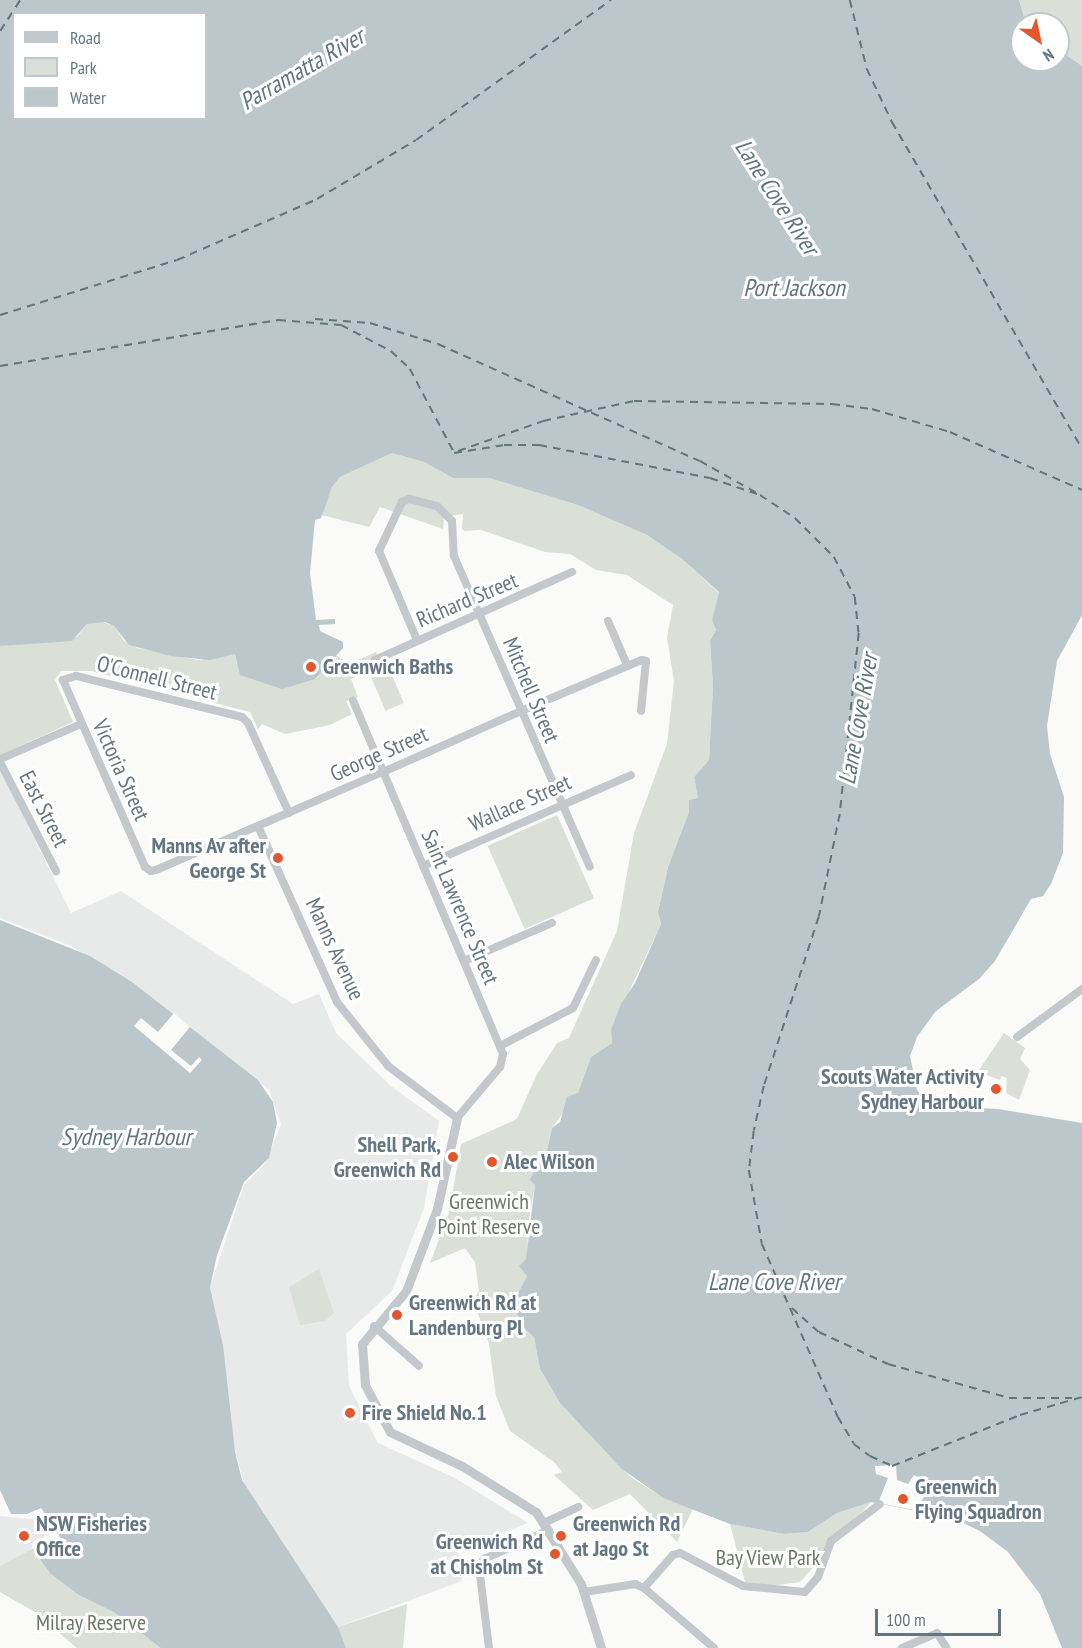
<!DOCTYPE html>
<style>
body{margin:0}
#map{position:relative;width:1082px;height:1648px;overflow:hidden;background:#fafaf8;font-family:"PT Sans Narrow",sans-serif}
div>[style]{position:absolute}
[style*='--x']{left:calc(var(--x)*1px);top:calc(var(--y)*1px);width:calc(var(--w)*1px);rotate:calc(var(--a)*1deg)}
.built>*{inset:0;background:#e8e9e9}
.green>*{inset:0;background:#dadfd7;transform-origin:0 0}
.water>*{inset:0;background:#bbc7cb}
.pier>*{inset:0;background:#fafaf8}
.ferry>*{height:1.5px;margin-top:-0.75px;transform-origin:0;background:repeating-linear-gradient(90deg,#60757c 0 8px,transparent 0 14px)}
.minor>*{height:8px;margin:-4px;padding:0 4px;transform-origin:4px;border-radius:4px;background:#c3c8cc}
.tertiary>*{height:9px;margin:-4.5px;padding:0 4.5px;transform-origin:4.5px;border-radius:4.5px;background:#c3c8cc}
.dots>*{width:16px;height:16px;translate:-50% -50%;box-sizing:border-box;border:3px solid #fff;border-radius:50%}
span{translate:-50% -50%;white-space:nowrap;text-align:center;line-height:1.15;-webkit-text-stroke:6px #fff;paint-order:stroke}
.street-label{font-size:22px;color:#657683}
.poi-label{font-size:22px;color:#657683;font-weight:700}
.left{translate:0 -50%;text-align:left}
.right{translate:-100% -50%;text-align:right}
.park-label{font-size:22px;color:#687a64}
.water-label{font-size:24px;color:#60757c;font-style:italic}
.legend{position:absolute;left:12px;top:12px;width:195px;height:108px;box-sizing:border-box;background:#fff;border:2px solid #c1c8cd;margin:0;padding:8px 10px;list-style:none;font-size:18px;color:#657683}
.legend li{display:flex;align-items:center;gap:12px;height:30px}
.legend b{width:30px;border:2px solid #c1c8cd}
.north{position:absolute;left:1010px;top:12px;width:60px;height:60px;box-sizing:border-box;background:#fff;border:2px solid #c1c8cd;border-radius:50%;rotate:147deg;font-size:16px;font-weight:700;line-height:24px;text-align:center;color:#657683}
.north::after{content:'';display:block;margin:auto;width:21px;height:27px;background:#e4572e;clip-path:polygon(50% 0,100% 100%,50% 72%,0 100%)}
.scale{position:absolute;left:875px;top:1609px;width:126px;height:27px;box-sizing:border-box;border:3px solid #657683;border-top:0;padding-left:8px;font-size:18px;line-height:21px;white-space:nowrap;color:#657683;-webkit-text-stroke:4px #fff;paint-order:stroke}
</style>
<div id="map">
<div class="built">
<i style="clip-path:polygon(0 769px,71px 913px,121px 891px,293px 1004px,319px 994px,336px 1033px,391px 1086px,439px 1121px,424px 1208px,392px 1291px,346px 1334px,349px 1386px,378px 1443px,455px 1478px,528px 1523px,458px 1551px,462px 1581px,338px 1627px,246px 1490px,232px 1440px,209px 1290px,244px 1185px,265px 1164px,281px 1124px,269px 1090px,129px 980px,71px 946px,0 918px)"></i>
<i style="clip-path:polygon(47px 1510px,57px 1531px,34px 1541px,29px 1555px,0 1566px,0 1516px,32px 1519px)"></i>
</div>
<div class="green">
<i style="clip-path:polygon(1019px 0,1082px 0,1082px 66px,1058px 49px,1058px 24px,1026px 24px)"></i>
<i style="clip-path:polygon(392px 453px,424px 462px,453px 478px,489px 478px,578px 505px,647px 535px,682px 559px,719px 593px,712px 620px,716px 630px,710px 641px,713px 686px,709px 760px,694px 777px,698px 798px,689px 800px,689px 812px,668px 867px,658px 912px,661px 924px,611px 1030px,612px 1043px,591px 1057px,578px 1093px,552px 1128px,544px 1163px,531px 1180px,535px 1185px,528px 1225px,527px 1276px,517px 1295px,517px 1314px,525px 1329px,534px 1337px,540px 1369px,560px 1403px,631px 1477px,663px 1498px,693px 1509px,677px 1542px,630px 1494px,593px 1510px,554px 1475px,562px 1472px,554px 1462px,510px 1431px,496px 1396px,489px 1344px,473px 1300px,479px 1291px,475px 1262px,465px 1248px,430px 1263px,449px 1213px,461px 1144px,517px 1119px,536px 1076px,557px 1043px,569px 1038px,617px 931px,634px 833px,667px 744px,674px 681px,667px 638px,673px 605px,627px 575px,596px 570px,570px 554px,545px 552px,481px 530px,465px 531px,462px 529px,463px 514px,444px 517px,443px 529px,380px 507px,369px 527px,321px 515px,332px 487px,340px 477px)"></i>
<i style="clip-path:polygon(100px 621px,114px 626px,124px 641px,137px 648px,198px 660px,235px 654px,237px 663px,315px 679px,336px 655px,349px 664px,376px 652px,380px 665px,351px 679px,358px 697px,346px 701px,352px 714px,330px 725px,285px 734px,262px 724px,258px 729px,250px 712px,91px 671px,61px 671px,55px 680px,73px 722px,0 755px,0 646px,77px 637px,87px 624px)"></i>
<i style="left:389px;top:668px;width:38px;height:20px;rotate:67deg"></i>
<i style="left:557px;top:815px;width:91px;height:76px;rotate:66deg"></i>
<i style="clip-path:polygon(1004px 1033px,1025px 1048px,1020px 1059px,1030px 1070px,1019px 1100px,1006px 1093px,1007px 1078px,1002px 1076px,1000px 1080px,981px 1073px,975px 1076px)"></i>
<i style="clip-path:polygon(319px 1269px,334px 1313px,325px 1321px,300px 1325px,289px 1287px)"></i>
<i style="clip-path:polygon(871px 1502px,800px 1582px,770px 1586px,745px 1582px,730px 1524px,784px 1534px,808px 1532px,837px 1513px)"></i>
<i style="clip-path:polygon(32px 1549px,49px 1572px,175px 1648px,77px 1648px,33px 1611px,0 1592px,0 1566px)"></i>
<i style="clip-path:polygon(407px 1604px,403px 1648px,344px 1648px,338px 1627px)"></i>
</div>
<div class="water">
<i style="clip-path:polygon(evenodd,0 0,1019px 0,1026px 24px,1022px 24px,1022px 60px,1058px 60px,1058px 49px,1082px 66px,1082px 615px,1057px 661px,1047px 726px,1050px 754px,1064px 797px,1063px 853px,1051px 884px,1043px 896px,1031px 899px,995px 961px,979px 979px,936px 1011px,917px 1037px,910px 1056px,917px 1090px,933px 1106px,998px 1109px,1082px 1123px,1082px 1648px,1062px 1648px,1040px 1594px,1008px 1552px,980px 1531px,953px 1518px,871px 1502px,837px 1513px,808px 1532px,784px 1534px,730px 1524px,663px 1498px,622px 1469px,560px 1403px,540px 1369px,534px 1337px,525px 1329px,517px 1314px,517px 1295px,527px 1276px,519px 1266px,526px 1259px,535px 1185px,530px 1180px,537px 1166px,544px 1163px,552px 1128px,560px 1122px,567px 1097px,578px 1093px,591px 1057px,612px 1043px,611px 1030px,621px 1004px,635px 983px,661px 924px,658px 912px,668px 867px,689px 812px,689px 800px,698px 798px,694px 777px,709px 760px,713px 686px,710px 641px,716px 630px,712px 620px,719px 592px,682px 559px,647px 535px,578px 505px,489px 478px,453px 478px,424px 462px,392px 453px,340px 477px,332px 487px,321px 518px,315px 520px,310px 573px,316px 620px,335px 619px,335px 624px,319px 625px,320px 631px,343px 642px,343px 648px,315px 679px,282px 689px,240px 675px,235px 654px,210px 660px,171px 656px,129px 645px,114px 626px,105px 622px,87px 624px,72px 641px,0 646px,0 0,14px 14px,206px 14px,206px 118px,14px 118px,14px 14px)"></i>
<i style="clip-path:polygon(0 920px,90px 956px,132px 982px,258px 1080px,273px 1102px,277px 1123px,269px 1158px,244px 1182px,217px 1255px,210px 1288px,223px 1345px,235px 1452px,242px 1480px,338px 1627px,346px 1648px,161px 1648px,114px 1612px,79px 1595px,50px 1573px,32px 1549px,62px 1540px,41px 1508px,27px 1514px,11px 1514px,0 1490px)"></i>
</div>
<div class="pier">
<i style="clip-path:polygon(174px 1013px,190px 1027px,171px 1050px,191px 1066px,199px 1057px,202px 1060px,190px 1073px,134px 1026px,141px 1018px,158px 1032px)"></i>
<i style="clip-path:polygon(896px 1465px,897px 1480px,908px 1484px,914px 1475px,921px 1479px,915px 1488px,926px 1494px,915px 1510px,878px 1503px,888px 1478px,876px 1474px,875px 1466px)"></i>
</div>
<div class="ferry">
<i style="--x:850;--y:0;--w:71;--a:76.2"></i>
<i style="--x:867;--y:69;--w:59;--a:64.7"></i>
<i style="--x:892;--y:122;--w:378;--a:59.8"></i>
<i style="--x:0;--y:31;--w:37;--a:-57"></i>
<i style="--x:0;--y:315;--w:185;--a:-17.3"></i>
<i style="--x:177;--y:260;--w:153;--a:-23.5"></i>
<i style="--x:317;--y:199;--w:115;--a:-30.8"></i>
<i style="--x:416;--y:140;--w:240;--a:-35.7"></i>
<i style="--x:315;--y:319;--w:55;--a:4.2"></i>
<i style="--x:370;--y:323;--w:71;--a:17.2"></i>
<i style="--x:438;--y:344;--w:287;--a:24.1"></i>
<i style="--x:700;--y:461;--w:65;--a:29.3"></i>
<i style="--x:0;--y:366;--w:282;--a:-9.4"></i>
<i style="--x:278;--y:320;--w:63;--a:4.5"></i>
<i style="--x:341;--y:325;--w:56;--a:27.5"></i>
<i style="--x:391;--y:351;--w:26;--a:43"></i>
<i style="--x:410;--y:369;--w:94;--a:62.1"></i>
<i style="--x:458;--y:451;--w:90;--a:-19.4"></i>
<i style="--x:543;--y:421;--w:93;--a:-12.4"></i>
<i style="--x:634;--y:401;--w:198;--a:0.9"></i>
<i style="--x:832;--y:404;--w:40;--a:7.1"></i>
<i style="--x:872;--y:409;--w:81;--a:16.4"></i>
<i style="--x:950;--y:432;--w:144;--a:23.7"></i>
<i style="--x:454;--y:453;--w:51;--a:-9.1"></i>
<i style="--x:504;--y:445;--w:35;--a:0"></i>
<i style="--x:539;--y:445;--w:174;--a:10.9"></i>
<i style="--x:710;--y:478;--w:53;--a:18.8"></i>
<i style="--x:760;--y:495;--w:42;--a:33.3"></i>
<i style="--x:795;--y:518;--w:55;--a:45"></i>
<i style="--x:834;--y:557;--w:45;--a:62.3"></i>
<i style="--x:855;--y:597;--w:36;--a:84"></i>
<i style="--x:859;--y:633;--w:182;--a:96"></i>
<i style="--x:840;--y:814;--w:105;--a:101.5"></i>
<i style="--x:819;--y:917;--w:178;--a:108"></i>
<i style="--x:764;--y:1086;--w:46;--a:102.5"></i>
<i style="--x:754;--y:1131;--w:39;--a:97"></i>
<i style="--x:749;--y:1170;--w:75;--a:80"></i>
<i style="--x:762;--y:1244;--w:189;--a:66.3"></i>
<i style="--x:838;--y:1417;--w:31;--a:59"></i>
<i style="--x:854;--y:1444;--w:20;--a:37"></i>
<i style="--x:870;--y:1456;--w:24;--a:24"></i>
<i style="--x:892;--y:1466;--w:138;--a:-21.7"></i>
<i style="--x:1020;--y:1415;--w:65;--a:-16.2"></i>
<i style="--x:792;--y:1308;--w:36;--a:42"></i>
<i style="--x:819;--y:1332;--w:76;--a:24.9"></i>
<i style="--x:888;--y:1364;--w:126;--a:15.7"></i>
<i style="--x:1009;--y:1398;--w:63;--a:0"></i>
</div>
<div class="minor">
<i style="--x:608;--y:621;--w:48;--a:66.6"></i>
<i style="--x:417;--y:640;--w:97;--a:-113.1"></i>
<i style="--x:379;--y:551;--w:54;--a:-64.9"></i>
<i style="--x:402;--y:502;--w:8;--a:-23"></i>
<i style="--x:409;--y:499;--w:29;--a:14"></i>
<i style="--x:437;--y:506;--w:21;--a:45"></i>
<i style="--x:452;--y:521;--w:35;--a:87"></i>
<i style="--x:454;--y:556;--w:339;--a:66.4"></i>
<i style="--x:375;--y:660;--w:216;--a:-24.1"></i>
<i style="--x:0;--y:759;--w:88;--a:-23.4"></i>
<i style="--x:0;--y:762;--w:123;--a:62.8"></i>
<i style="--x:289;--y:813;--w:99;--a:-114.5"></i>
<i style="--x:248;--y:723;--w:8;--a:-135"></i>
<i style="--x:242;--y:717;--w:171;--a:-166.1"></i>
<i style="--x:76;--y:676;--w:14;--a:163"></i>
<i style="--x:63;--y:680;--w:204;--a:66.3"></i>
<i style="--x:145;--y:867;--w:7;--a:34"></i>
<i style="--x:151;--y:871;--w:5;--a:-11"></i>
<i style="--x:156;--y:870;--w:247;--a:-23.4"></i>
<i style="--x:383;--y:772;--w:151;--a:-23.8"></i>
<i style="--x:521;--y:711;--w:131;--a:-22.9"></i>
<i style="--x:642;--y:660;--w:4;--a:14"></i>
<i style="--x:646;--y:661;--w:50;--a:95.7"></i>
<i style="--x:258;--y:826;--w:193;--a:65.8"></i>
<i style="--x:337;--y:1002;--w:82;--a:51.4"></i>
<i style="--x:388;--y:1066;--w:86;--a:37"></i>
<i style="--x:457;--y:1118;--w:67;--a:-49.9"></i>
<i style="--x:500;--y:1067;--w:13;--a:-77"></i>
<i style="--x:503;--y:1054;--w:384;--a:-113"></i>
<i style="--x:423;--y:866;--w:227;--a:-23.6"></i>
<i style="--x:464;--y:961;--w:96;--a:-23.4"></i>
<i style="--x:1017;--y:1037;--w:81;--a:-36.4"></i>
<i style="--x:500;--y:1046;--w:82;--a:-27.5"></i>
<i style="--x:573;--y:1008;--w:53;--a:-64.4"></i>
<i style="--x:374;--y:1326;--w:60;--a:41.6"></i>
<i style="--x:544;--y:1523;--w:38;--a:-25"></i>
<i style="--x:644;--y:1588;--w:92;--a:40.6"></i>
<i style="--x:584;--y:1592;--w:52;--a:-8.9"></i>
<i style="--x:635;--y:1584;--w:10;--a:24"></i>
<i style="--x:644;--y:1588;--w:44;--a:-48.7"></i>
<i style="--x:673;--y:1555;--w:7;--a:-16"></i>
<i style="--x:680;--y:1553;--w:71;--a:27.6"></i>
<i style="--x:743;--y:1586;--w:62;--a:5.5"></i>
<i style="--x:805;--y:1592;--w:20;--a:-49"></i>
<i style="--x:818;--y:1577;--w:38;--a:-70"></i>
<i style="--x:831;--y:1541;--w:61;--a:-37.1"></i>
<i style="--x:489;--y:1648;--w:83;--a:-97"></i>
<i style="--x:479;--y:1566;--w:9;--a:-54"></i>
<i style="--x:484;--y:1559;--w:71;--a:-24"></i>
<i style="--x:902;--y:1648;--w:38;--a:-23"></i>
<i style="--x:937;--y:1633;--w:17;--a:57"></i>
</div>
<div class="tertiary">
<i style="--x:457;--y:1118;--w:93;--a:102.4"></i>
<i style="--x:437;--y:1209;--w:88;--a:110.7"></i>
<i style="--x:406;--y:1291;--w:69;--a:129.7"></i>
<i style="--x:362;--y:1344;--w:41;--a:85.8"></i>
<i style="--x:365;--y:1385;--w:53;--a:62"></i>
<i style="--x:390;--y:1432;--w:80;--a:25.3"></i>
<i style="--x:462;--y:1466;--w:87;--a:31.9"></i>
<i style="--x:536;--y:1512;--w:85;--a:58"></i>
<i style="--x:581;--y:1584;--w:67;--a:72.6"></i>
</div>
<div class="dots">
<i style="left:311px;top:667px;background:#e4572e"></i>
<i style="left:278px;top:858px;background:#e4572e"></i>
<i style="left:996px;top:1089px;background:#e4572e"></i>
<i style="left:453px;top:1157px;background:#e4572e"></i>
<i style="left:492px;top:1162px;background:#e4572e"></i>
<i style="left:397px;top:1315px;background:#e4572e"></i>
<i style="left:350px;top:1413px;background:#e4572e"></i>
<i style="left:903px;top:1499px;background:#e4572e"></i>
<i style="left:24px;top:1536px;background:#e4572e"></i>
<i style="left:561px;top:1536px;background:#e4572e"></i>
<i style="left:555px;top:1554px;background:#e4572e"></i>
</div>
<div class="street-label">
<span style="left:467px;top:600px;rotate:-23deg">Richard Street</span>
<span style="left:157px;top:678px;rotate:14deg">O'Connell Street</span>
<span style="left:531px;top:690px;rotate:67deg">Mitchell Street</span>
<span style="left:379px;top:754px;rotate:-24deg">George Street</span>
<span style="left:121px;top:770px;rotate:66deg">Victoria Street</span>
<span style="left:520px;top:803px;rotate:-24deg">Wallace Street</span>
<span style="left:44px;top:809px;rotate:63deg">East Street</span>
<span style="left:460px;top:907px;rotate:67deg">Saint Lawrence Street</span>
<span style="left:335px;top:949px;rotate:65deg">Manns Avenue</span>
</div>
<div class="poi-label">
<span class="left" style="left:323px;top:667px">Greenwich Baths</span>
<span class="right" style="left:266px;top:858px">Manns Av after<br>George St</span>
<span class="right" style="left:984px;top:1089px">Scouts Water Activity<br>Sydney Harbour</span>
<span class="right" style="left:441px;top:1157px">Shell Park,<br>Greenwich Rd</span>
<span class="left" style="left:504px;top:1162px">Alec Wilson</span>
<span class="left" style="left:409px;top:1315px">Greenwich Rd at<br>Landenburg Pl</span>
<span class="left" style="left:362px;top:1413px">Fire Shield No.1</span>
<span class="left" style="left:915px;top:1499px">Greenwich<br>Flying Squadron</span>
<span class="left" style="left:36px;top:1536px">NSW Fisheries<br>Office</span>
<span class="left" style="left:573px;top:1536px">Greenwich Rd<br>at Jago St</span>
<span class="right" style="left:543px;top:1554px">Greenwich Rd<br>at Chisholm St</span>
</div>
<div class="park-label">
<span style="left:489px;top:1214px">Greenwich<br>Point Reserve</span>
<span style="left:768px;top:1558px">Bay View Park</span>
<span style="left:91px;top:1623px">Milray Reserve</span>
</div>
<div class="water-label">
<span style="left:302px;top:69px;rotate:-30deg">Parramatta River</span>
<span style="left:777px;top:197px;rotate:57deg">Lane Cove River</span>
<span style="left:794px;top:288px">Port Jackson</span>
<span style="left:858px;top:719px;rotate:-80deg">Lane Cove River</span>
<span style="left:126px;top:1137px">Sydney Harbour</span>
<span style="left:774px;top:1282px">Lane Cove River</span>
</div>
<ul class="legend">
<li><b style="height:8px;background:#c3c8cc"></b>Road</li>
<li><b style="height:16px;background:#dadfd7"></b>Park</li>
<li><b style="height:16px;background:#bbc7cb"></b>Water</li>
</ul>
<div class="north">N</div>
<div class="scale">100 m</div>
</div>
